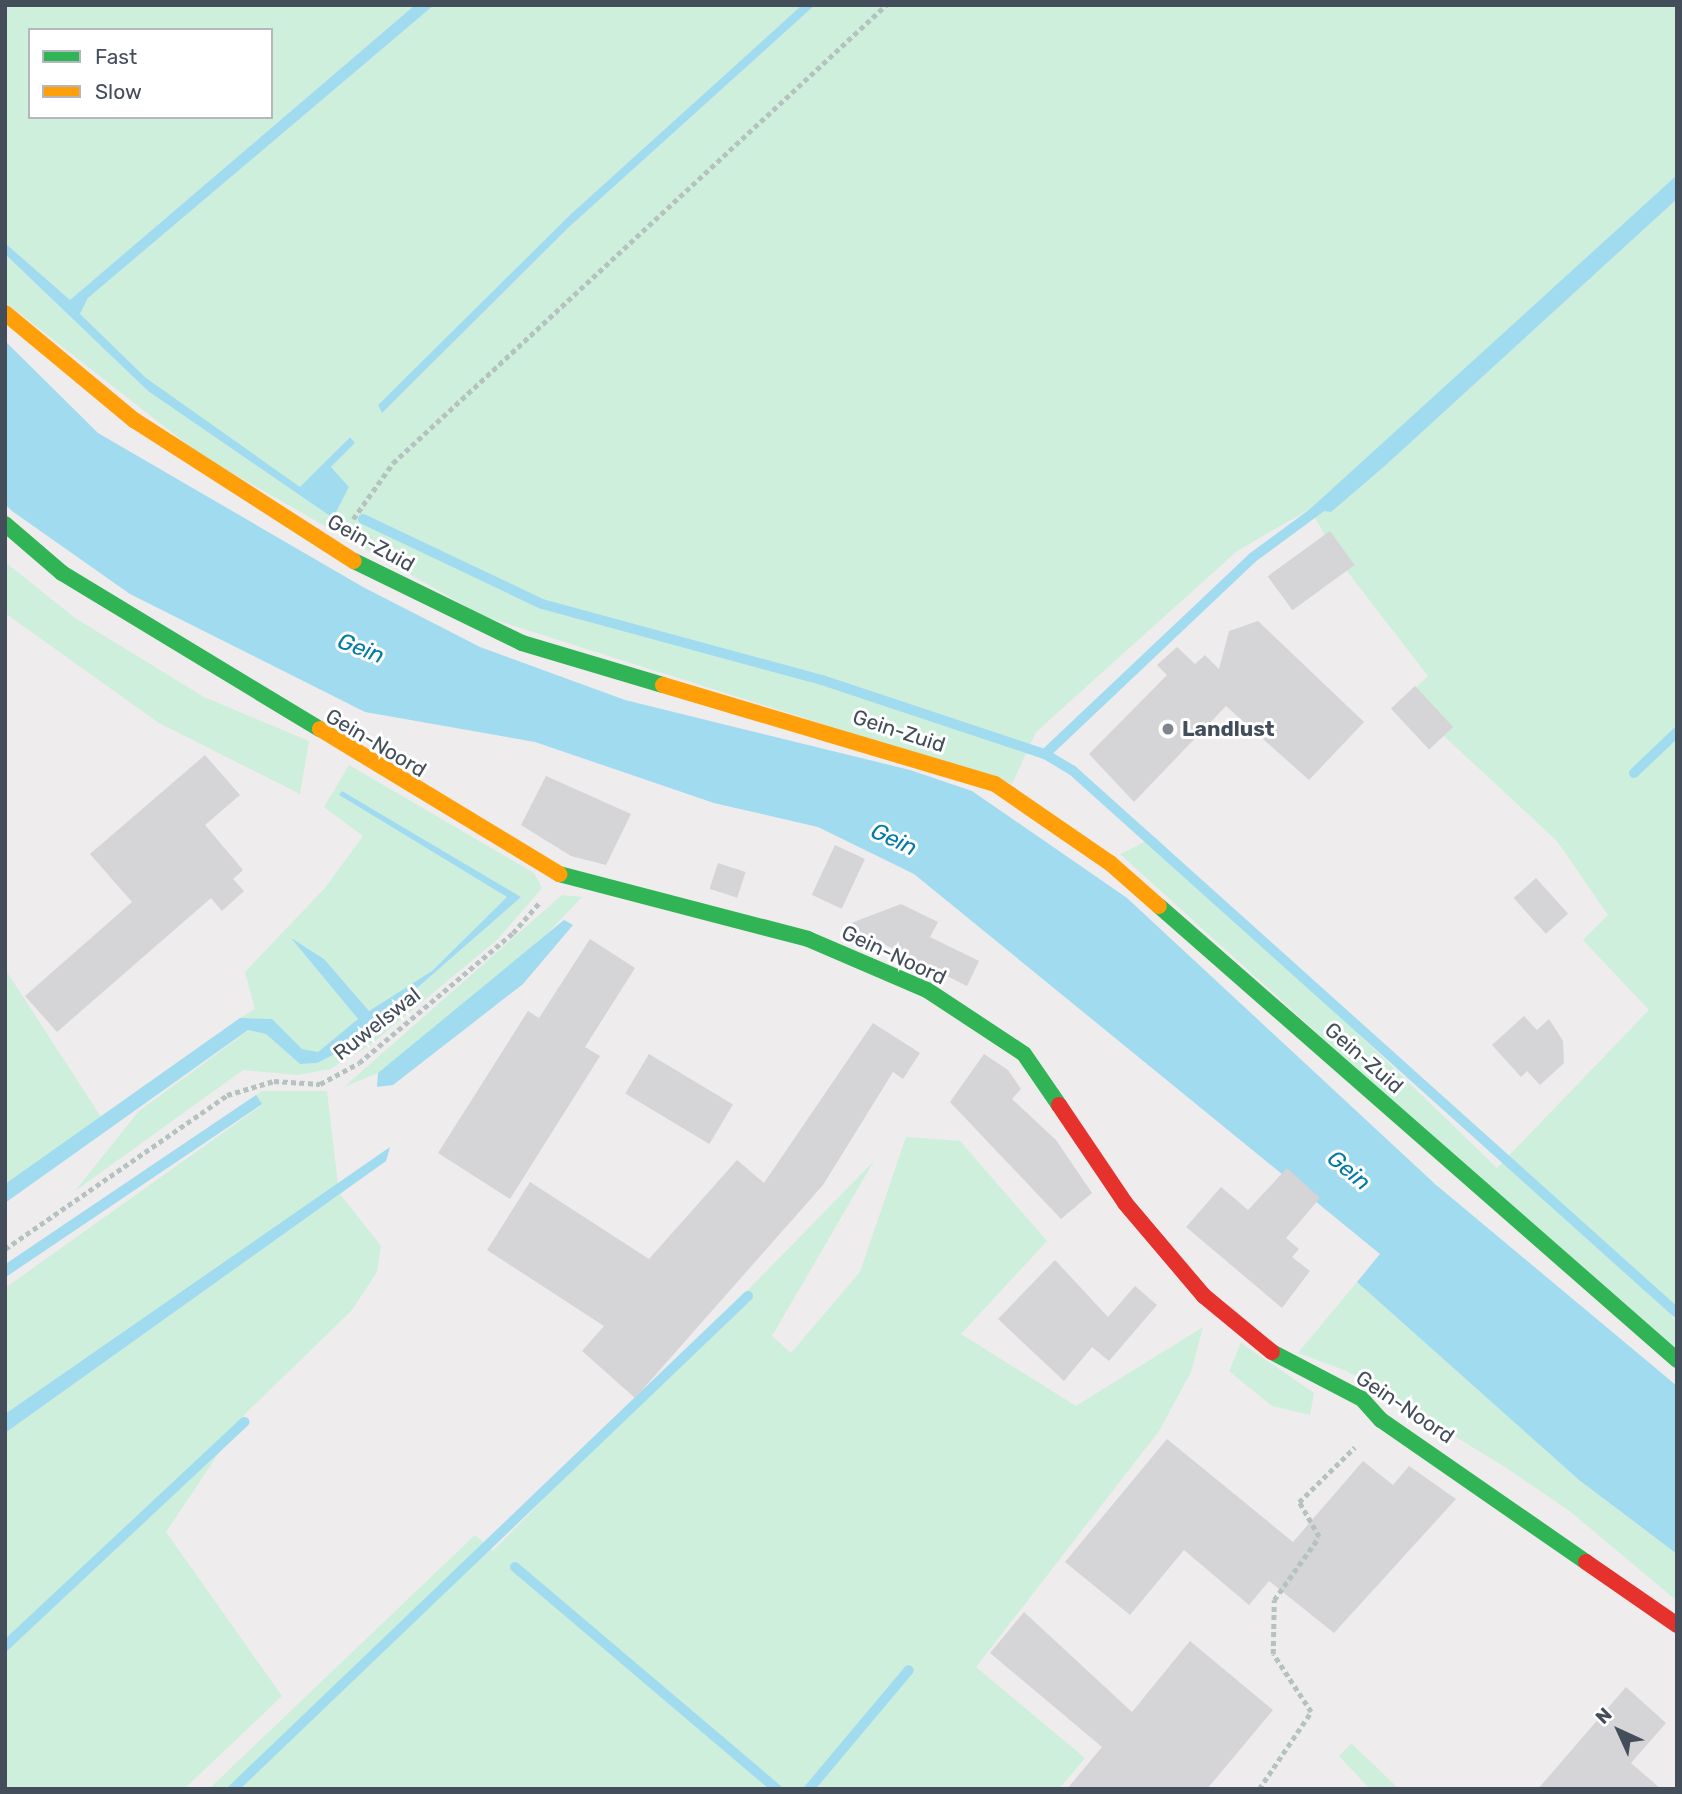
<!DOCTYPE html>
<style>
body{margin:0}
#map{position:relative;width:1682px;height:1794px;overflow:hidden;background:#eeecec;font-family:Rubik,sans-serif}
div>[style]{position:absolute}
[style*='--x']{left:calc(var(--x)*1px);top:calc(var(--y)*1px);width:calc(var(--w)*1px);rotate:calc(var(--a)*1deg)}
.green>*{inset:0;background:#ceefdc}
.water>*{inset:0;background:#a0dbf0;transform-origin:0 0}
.stream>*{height:10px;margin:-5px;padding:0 5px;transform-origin:5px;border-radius:5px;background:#a0dbf0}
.building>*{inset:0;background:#d5d4d7;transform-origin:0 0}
.path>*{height:4.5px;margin-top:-2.25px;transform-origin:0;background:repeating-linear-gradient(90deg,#b5c3c0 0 5px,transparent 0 8.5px)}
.fast>*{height:16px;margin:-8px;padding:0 8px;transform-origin:8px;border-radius:8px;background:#30b455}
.slow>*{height:16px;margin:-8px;padding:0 8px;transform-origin:8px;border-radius:8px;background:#ff9f0a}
.jam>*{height:16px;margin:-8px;padding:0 8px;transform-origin:8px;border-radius:8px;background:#e5322d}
.dots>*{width:19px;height:19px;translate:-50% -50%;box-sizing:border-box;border:4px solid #fff;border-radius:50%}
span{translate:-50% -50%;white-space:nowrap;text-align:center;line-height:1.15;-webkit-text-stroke:6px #fff;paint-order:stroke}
.street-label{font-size:21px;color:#434e5a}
.poi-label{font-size:21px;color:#434e5a;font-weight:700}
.left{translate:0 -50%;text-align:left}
.water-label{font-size:23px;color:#027ba7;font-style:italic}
.frame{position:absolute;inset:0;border:7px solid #434e5a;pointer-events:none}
.legend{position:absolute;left:28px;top:28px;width:245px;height:91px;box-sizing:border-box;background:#fff;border:2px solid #b4b8bd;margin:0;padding:9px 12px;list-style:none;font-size:21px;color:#434e5a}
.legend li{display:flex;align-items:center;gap:14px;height:35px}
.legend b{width:35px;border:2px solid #b4b8bd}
.north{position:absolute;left:1584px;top:1696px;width:70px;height:70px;-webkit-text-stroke:5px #fff;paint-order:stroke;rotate:315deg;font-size:19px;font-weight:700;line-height:28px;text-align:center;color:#434e5a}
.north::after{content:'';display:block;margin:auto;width:24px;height:32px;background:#434e5a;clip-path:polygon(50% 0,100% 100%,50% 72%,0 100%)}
</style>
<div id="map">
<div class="green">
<i style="clip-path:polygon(evenodd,5px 5px,415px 5px,70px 300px,5px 243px,5px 5px,30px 30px,271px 30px,271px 117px,30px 117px,30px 30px)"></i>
<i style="clip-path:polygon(434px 5px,802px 5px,571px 214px,378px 405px,382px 413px,568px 228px,815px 5px,1677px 5px,1677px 175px,1311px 509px,1387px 464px,1677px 199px,1677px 1310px,1671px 1316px,1677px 1321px,1677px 1359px,1120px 854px,1155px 837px,1497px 1168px,1649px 1010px,1583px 940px,1608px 915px,1557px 841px,1404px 699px,1428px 676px,1340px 562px,1310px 509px,1237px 551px,1036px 732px,1012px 784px,483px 616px,202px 456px,5px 302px,5px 254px,148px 391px,333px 518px,349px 487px,331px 467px,355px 443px,350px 436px,300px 488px,146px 378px,80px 315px,88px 298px)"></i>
<i style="clip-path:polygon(5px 562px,75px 618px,204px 697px,309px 741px,300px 794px,159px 723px,5px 613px)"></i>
<i style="clip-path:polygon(349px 765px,534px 873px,542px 888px,498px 939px,370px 1045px,330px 1069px,298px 1075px,243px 1070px,75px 1191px,139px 1111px,249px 1030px,266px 1034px,300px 1064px,317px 1063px,352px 1046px,521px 897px,342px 791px,340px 796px,507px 897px,432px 971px,369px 1011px,324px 959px,293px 940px,358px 1019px,318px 1052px,302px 1049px,272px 1019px,240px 1018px,255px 1009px,245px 972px,325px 888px,363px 836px,324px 807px)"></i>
<i style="clip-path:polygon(562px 895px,582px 897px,526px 956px,378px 1073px,344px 1087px)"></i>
<i style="clip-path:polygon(5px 969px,101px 1117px,5px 1184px)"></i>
<i style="clip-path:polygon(262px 1091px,327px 1091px,338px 1185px,5px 1414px,5px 1288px,262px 1105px,256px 1095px)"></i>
<i style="clip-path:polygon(906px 1137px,960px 1141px,1047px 1241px,961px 1334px,1076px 1406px,1203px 1327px,1191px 1372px,1159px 1431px,976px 1667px,1085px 1758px,1059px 1789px,209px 1789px,475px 1535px,493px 1551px,874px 1161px,772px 1336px,791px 1353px,860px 1272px)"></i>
<i style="clip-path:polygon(340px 1194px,381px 1246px,377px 1272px,352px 1310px,245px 1414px,166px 1532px,282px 1696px,184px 1789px,5px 1789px,5px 1433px)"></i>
<i style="clip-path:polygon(1357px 1282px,1579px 1480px,1677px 1554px,1677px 1601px,1571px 1512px,1502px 1465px,1347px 1371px,1298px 1353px)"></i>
<i style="clip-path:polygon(1241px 1343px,1314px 1393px,1310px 1415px,1272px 1406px,1229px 1371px)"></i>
<i style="clip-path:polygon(1351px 1744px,1352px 1744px,1399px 1789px,1370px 1789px,1339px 1756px)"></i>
</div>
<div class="water">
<i style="clip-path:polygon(415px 5px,434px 5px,88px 298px,80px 314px,146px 378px,300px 487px,350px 437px,355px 443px,331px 467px,349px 487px,333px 518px,148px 391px,5px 254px,5px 243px,70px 300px)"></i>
<i style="clip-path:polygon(802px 5px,815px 5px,568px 228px,382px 413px,378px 405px,571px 214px)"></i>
<i style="clip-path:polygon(1677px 175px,1677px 199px,1387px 464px,1331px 512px,1310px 509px)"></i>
<i style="clip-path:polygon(5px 341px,98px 433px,363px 587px,480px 647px,625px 700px,910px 770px,972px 791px,1127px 898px,1435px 1184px,1677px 1386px,1677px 1554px,1579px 1480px,1357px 1282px,1380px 1254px,914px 874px,818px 827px,714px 803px,535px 742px,365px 712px,130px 594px,12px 511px,5px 504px)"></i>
<i style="clip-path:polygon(342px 791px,521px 897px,351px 1046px,317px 1063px,300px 1064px,266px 1034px,248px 1030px,5px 1203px,5px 1184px,240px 1018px,272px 1019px,302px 1049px,318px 1052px,358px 1019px,291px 938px,324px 959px,369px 1011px,432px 971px,507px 897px,339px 795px)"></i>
<i style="clip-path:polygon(564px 920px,573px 925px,523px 984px,393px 1085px,377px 1087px,378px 1073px)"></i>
<i style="left:256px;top:1095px;width:11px;height:309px;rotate:56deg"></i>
<i style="clip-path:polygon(390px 1147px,386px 1161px,5px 1433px,5px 1414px)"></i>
</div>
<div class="stream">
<i style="--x:363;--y:519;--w:198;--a:25.4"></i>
<i style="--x:542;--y:604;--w:290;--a:15.2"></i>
<i style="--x:822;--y:680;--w:235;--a:18.4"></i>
<i style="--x:1045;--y:754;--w:31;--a:31"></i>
<i style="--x:1072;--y:770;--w:813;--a:41.91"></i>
<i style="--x:1045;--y:754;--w:285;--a:-43.4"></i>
<i style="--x:1252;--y:558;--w:89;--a:-36.4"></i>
<i style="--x:1634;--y:773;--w:59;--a:-43.6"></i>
<i style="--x:515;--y:1567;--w:343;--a:40.3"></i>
<i style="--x:5;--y:1646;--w:328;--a:-43.1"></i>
<i style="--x:233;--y:1789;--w:713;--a:-43.75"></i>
<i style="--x:809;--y:1789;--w:155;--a:-50"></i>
</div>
<div class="building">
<i style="left:1330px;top:531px;width:42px;height:77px;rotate:54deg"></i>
<i style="clip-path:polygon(1258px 621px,1364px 722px,1309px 780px,1226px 706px,1134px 802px,1089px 754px,1167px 675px,1157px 665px,1177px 647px,1195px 664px,1205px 655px,1219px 669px,1229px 631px)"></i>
<i style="left:1415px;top:686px;width:56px;height:33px;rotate:47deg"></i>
<i style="clip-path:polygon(205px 755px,240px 795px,205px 825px,243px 870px,233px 879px,244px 891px,222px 911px,211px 898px,57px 1032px,25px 996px,132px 902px,90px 854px)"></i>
<i style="clip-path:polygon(546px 776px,631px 814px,606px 865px,571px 856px,521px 825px)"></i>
<i style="left:835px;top:845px;width:33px;height:55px;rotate:25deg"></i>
<i style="left:718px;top:863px;width:29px;height:27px;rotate:18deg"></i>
<i style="left:1536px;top:878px;width:48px;height:30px;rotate:48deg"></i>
<i style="clip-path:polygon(901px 904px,938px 922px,930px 937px,979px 961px,967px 986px,846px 925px)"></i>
<i style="clip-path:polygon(590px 939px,635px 968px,585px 1047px,600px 1056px,510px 1199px,438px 1153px,528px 1011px,539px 1018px)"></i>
<i style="clip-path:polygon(1524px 1016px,1537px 1030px,1549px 1019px,1563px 1041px,1564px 1063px,1540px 1085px,1527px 1071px,1521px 1077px,1492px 1045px)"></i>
<i style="clip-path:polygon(873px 1023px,920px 1053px,903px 1079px,893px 1072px,823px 1185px,635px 1398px,582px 1351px,604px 1326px,487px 1250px,530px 1182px,649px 1259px,737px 1160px,764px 1183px)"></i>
<i style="left:649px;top:1054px;width:98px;height:46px;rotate:31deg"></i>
<i style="clip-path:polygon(984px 1054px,1008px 1070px,1021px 1089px,1012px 1099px,1056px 1140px,1092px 1193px,1061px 1219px,950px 1102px)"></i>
<i style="clip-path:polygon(1287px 1168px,1320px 1198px,1286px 1238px,1299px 1249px,1292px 1257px,1310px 1271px,1282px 1308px,1186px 1227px,1221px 1187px,1248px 1210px)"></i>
<i style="clip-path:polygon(1055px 1260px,1108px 1317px,1135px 1286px,1157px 1305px,1109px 1361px,1092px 1347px,1064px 1381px,998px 1319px)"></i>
<i style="clip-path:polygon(1167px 1439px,1293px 1542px,1363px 1461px,1393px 1485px,1409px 1466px,1456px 1499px,1334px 1633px,1269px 1581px,1249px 1605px,1184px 1550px,1130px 1615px,1065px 1562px)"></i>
<i style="clip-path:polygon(1024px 1612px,1132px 1712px,1190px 1641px,1273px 1710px,1207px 1789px,1067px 1789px,1102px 1747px,990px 1653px)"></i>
<i style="clip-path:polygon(1626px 1687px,1666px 1723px,1631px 1763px,1661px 1789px,1538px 1789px)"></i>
</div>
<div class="path">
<i style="--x:353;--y:519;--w:69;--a:-54.5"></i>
<i style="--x:393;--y:463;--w:673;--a:-42.89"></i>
<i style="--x:5;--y:1249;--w:270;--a:-34.7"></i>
<i style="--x:227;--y:1095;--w:49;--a:-16.6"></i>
<i style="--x:274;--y:1081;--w:46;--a:3.7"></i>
<i style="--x:320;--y:1084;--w:44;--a:-28.3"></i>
<i style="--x:359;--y:1063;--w:202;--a:-40.2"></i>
<i style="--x:513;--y:933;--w:40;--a:-49"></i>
<i style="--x:1259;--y:1789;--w:93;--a:-56"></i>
<i style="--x:1311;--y:1712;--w:69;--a:-123.2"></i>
<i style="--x:1273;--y:1654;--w:54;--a:-88.9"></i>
<i style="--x:1274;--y:1600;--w:77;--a:-54.5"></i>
<i style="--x:1319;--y:1537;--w:40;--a:-119.7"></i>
<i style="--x:1299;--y:1502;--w:78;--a:-44.5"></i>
</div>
<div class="fast">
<i style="--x:5;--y:524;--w:75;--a:40.7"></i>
<i style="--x:62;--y:573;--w:301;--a:31.2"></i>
<i style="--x:354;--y:561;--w:187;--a:26"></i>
<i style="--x:522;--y:643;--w:147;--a:16.6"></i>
<i style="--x:559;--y:874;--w:257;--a:14.6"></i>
<i style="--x:808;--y:939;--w:129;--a:23.2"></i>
<i style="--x:927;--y:990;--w:116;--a:33.4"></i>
<i style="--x:1024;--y:1054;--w:62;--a:55.5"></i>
<i style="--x:1159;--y:906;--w:689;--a:41.23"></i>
<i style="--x:1272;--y:1352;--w:102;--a:27.6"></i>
<i style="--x:1362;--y:1399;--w:28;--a:48"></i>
<i style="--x:1381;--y:1420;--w:249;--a:34.7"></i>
</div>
<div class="slow">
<i style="--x:5;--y:313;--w:168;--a:39.7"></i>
<i style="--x:134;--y:420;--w:261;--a:32.7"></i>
<i style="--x:663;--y:685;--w:346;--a:16.6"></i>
<i style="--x:995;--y:784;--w:140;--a:34.5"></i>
<i style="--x:1110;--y:863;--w:65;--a:41.3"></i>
<i style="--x:320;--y:729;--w:280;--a:31.2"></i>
</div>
<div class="jam">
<i style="--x:1059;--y:1105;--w:118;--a:56"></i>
<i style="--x:1125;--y:1203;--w:122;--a:49.7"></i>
<i style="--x:1204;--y:1296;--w:88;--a:39.5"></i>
<i style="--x:1586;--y:1562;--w:111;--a:34.7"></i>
</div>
<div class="dots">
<i style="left:1168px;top:729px;background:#7f858d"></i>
</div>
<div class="street-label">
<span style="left:371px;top:543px;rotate:29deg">Gein-Zuid</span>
<span style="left:899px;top:731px;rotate:18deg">Gein-Zuid</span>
<span style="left:376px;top:743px;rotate:31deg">Gein-Noord</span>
<span style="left:894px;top:955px;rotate:25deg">Gein-Noord</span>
<span style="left:377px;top:1024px;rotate:-38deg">Ruwelswal</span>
<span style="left:1364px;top:1058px;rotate:41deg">Gein-Zuid</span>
<span style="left:1405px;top:1407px;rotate:34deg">Gein-Noord</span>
</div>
<div class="poi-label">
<span class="left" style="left:1182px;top:729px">Landlust</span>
</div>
<div class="water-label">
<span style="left:361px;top:648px;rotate:21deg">Gein</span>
<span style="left:894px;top:839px;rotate:25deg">Gein</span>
<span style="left:1349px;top:1170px;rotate:40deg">Gein</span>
</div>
<div class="frame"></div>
<ul class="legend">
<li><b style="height:9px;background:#30b455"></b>Fast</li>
<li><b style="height:9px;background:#ff9f0a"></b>Slow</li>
</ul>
<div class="north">N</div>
</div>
